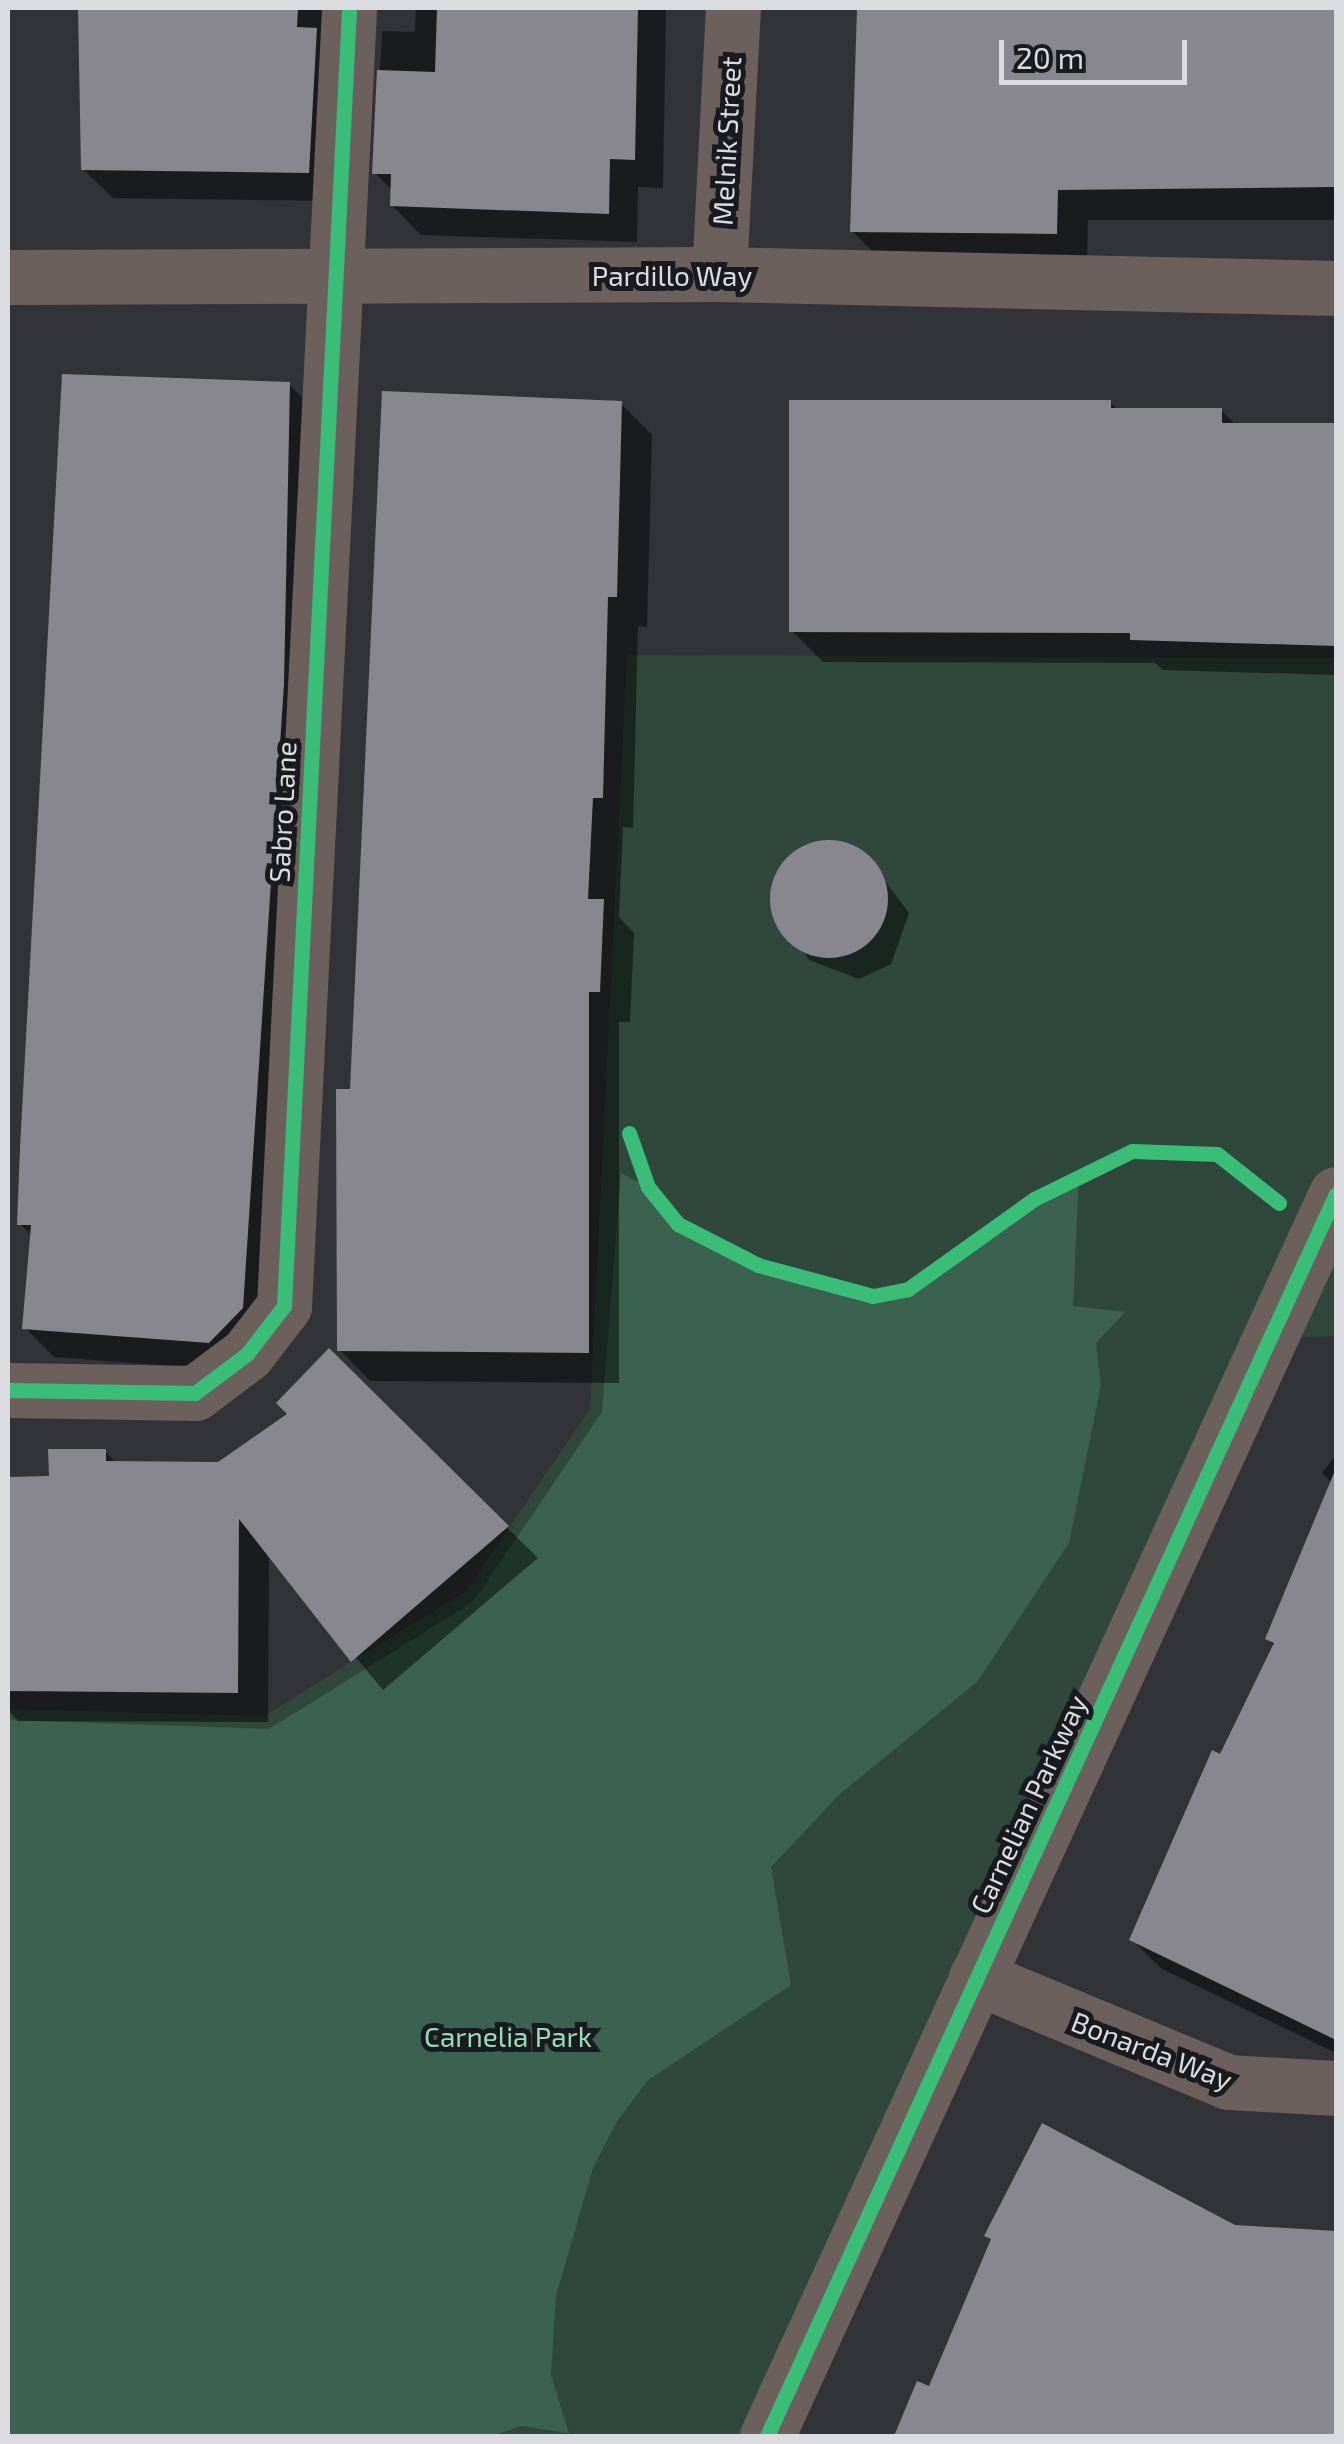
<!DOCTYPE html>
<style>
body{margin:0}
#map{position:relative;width:1344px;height:2444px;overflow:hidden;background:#313336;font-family:"Exo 2",sans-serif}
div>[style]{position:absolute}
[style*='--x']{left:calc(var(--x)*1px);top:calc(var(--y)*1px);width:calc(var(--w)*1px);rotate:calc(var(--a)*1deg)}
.green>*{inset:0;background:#30473b}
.forest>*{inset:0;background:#3b624e}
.shadow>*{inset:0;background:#0007}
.building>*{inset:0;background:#88868f}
.round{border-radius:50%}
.minor>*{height:55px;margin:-27.5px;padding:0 27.5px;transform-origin:27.5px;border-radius:27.5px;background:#6c605d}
.cycleway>*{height:15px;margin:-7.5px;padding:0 7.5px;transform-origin:7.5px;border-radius:7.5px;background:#3abd76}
span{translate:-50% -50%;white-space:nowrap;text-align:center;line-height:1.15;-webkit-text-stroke:10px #191a1d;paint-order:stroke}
.street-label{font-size:28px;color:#dadce0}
.park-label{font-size:28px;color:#94ddb5}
.frame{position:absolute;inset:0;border:10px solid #dadce0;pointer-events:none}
.scale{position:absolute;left:999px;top:40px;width:188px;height:45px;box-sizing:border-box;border:5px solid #dadce0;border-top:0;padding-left:12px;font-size:30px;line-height:35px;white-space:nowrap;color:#dadce0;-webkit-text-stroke:8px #191a1d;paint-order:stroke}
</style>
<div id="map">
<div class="green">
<i style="clip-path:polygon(627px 655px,1336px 658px,1336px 1336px,1270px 1338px,767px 2436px,8px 2436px,8px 1709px,264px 1716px,466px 1591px,590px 1409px)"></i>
</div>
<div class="forest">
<i style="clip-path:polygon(621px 1173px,648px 1187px,678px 1224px,740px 1257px,873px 1296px,908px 1289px,945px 1255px,1079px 1173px,1073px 1306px,1125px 1312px,1096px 1343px,1101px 1385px,1069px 1543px,978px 1681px,840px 1794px,771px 1867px,791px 1985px,648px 2080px,616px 2123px,593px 2168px,556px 2296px,551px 2375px,569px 2433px,521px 2426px,492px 2436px,8px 2436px,8px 1720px,269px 1729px,473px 1602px,602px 1412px)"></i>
</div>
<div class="shadow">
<i style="clip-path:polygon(81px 8px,339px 8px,338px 201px,113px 198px,83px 169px)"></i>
<i style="clip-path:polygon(416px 8px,666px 8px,663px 188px,638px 187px,637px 242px,421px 235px,392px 205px,393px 191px,375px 173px,382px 31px,415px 32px)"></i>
<i style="clip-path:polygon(858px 8px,1336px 8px,1336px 220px,1088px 220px,1087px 264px,883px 262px,852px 231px)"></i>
<i style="clip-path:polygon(289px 384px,318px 413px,271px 1337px,239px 1371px,54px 1357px,25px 1328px,33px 1236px,20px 1224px)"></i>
<i style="clip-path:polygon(1110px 402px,1118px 410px,1221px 410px,1237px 426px,1336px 426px,1336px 675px,1163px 670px,1155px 663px,823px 662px,792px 631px)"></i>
<i style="clip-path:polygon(621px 404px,652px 435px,647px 627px,638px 626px,633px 828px,623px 827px,619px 917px,634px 933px,630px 1022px,619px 1022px,619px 1383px,370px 1381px,340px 1350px,353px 1091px)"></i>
<i style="clip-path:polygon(832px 842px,867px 857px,909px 913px,891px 964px,859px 979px,809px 960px,773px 903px,782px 867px)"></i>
<i style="clip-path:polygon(329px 1352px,538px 1558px,383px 1690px,269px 1553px,268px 1722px,18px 1721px,8px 1710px,8px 1479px,51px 1479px,105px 1451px,117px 1464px,218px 1464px,291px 1415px)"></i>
<i style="clip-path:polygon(1336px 1455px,1336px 2053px,1162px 1969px,1132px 1940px,1275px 1646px,1268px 1639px,1331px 1482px,1322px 1473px)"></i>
<i style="clip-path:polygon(1234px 2227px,1336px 2233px,1336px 2436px,897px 2436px,919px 2384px,930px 2389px)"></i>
</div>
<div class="building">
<i style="clip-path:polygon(78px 8px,298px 8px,297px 27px,317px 28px,309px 173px,81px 170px)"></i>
<i style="clip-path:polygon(437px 8px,638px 8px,635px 160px,610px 159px,609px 214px,390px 206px,391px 174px,372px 174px,377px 70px,435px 72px)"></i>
<i style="clip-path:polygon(857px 8px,1336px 8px,1336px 187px,1058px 190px,1057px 234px,850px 232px)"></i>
<i style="clip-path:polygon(62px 374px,290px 382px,284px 684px,243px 1308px,209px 1343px,22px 1329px,31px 1225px,17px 1225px,20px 1148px)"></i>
<i style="clip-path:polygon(382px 391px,622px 401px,617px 597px,608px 597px,603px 798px,593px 798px,588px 899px,604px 899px,600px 992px,589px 992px,589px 1353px,337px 1351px,336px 1089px,350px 1089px)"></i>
<i style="clip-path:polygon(789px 400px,1111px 400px,1111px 408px,1222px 408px,1222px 423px,1336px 423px,1336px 646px,1130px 640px,1130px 633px,789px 632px)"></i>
<i class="round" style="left:770px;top:840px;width:118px;height:118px"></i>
<i style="clip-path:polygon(329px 1348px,509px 1526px,351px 1662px,239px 1519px,238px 1693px,8px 1691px,8px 1477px,49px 1476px,48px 1449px,106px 1449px,106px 1461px,218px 1462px,287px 1414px,276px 1403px)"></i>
<i style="clip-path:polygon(1336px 1468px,1336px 2040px,1129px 1940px,1212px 1750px,1220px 1754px,1274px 1643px,1265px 1639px)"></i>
<i style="clip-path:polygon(1042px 2123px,1235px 2225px,1336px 2231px,1336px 2436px,894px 2436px,917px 2381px,929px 2386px,991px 2239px,984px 2236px)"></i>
</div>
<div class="minor">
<i style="--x:719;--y:274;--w:266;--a:-87"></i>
<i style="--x:8;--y:277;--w:711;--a:-0.24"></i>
<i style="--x:719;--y:274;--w:617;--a:1.3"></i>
<i style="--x:8;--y:1390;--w:187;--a:0.9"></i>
<i style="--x:195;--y:1393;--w:65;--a:-36.9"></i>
<i style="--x:247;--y:1354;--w:61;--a:-52.4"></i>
<i style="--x:284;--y:1306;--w:1300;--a:-87.13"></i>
<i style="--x:976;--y:1977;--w:273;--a:22.6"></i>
<i style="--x:1228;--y:2082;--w:108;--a:3.2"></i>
<i style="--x:767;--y:2436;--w:1366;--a:-65.39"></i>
</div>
<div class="cycleway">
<i style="--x:629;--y:1133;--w:57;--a:70.6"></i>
<i style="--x:648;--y:1187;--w:48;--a:51"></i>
<i style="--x:678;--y:1224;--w:90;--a:27.1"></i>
<i style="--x:758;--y:1265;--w:119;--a:15.1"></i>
<i style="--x:873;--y:1296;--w:36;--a:-11"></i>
<i style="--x:908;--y:1289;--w:155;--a:-35.5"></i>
<i style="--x:1034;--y:1199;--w:109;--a:-26.1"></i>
<i style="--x:1132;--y:1151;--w:85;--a:2"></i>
<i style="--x:1217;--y:1154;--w:79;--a:38.3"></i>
<i style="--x:8;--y:1390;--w:187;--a:0.9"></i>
<i style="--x:195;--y:1393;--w:65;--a:-36.9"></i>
<i style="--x:247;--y:1354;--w:61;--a:-52.4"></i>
<i style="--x:284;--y:1306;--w:1300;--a:-87.13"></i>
<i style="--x:767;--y:2436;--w:1366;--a:-65.39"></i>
</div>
<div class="street-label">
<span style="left:726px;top:141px;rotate:-87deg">Melnik Street</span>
<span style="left:672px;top:275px">Pardillo Way</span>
<span style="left:282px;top:812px;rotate:-87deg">Sabro Lane</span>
<span style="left:1028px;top:1804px;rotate:-65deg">Carnelian Parkway</span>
<span style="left:1152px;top:2050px;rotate:21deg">Bonarda Way</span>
</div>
<div class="park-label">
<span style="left:508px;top:2036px">Carnelia Park</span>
</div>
<div class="frame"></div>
<div class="scale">20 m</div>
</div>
